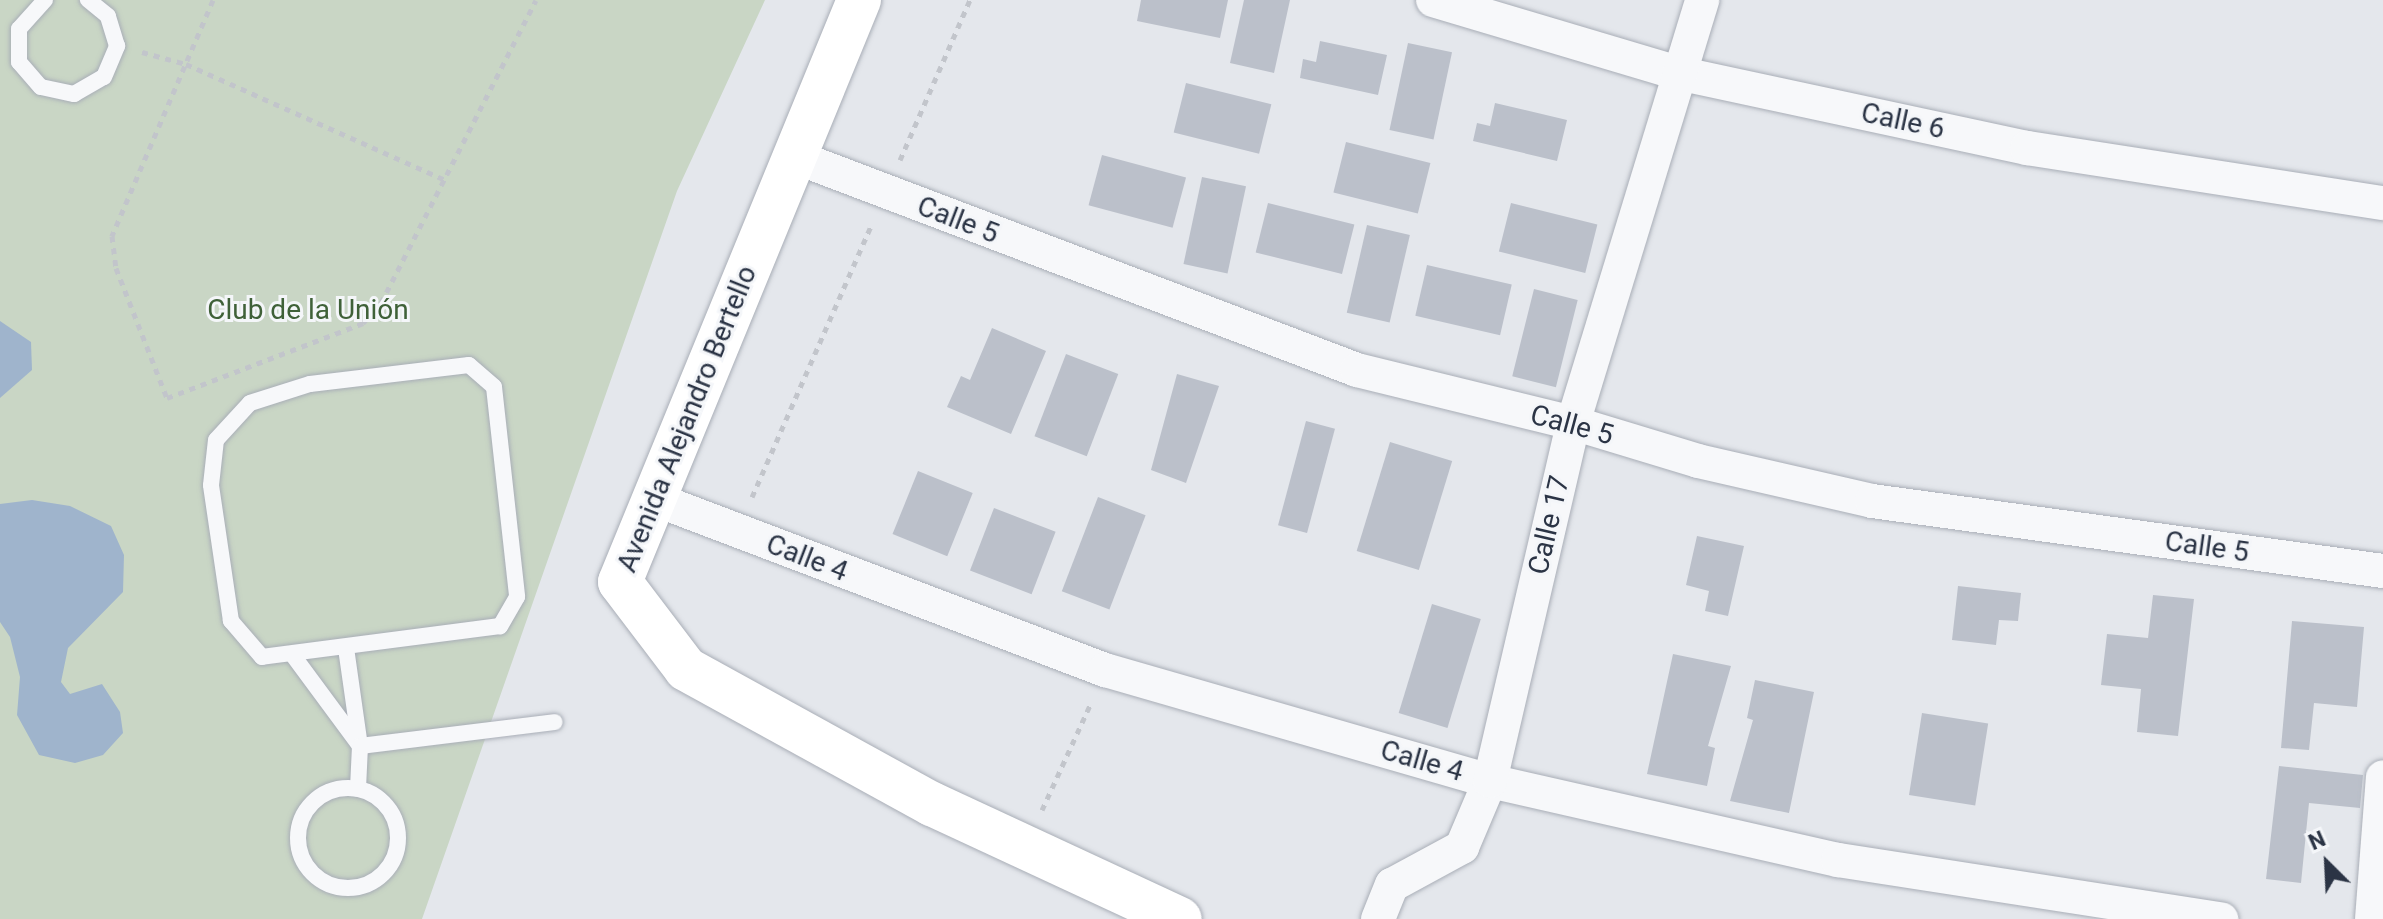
<!DOCTYPE html>
<meta charset="utf-8">
<style>
body{margin:0}
#map{position:relative;width:2383px;height:919px;overflow:hidden;background:#e4e7ec;font-family:Roboto,sans-serif}
div>[style]{position:absolute}
[style*='--x']{left:calc(var(--x)*1px);top:calc(var(--y)*1px);width:calc(var(--w)*1px);rotate:calc(var(--a)*1deg)}
.green>*{inset:0;background:#c9d6c5}
.water>*{inset:0;background:#9fb4cc}
.building>*{inset:0;background:#bbc0ca;transform-origin:0 0}
.path>*{height:5px;margin-top:-2.5px;transform-origin:0;background:repeating-linear-gradient(90deg,#c2c5cb 0 6px,transparent 0 12px)}
.roads{filter:drop-shadow(0 0 2px #a9aeb7) drop-shadow(0 0 2px #a9aeb7)}
.lane>*{height:16px;margin:-8px;padding:0 8px;transform-origin:8px;border-radius:8px;background:#f7f8fa}
.lane>.ring{margin:-8px;padding:0;box-sizing:content-box;background:none;border:16px solid #f7f8fa;border-radius:50%}
.street>*{height:34px;margin:-17px;padding:0 17px;transform-origin:17px;border-radius:17px;background:#f7f8fa}
.secondary>*{height:44px;margin:-22px;padding:0 22px;transform-origin:22px;border-radius:22px;background:#fff}
span{translate:-50% -50%;white-space:nowrap;text-align:center;line-height:1.15;-webkit-text-stroke:6px #f4f6f9;paint-order:stroke}
.street-label{font-size:28px;color:#2b3445}
.park-label{font-size:28px;color:#3f6138}
.north{position:absolute;left:2287px;top:823px;width:80px;height:80px;-webkit-text-stroke:6px #f4f6f9;paint-order:stroke;rotate:336deg;font-size:22px;font-weight:700;line-height:32px;text-align:center;color:#2b3445}
.north::after{content:'';display:block;margin:auto;width:28px;height:36px;background:#2b3445;clip-path:polygon(50% 0,100% 100%,50% 72%,0 100%)}
</style>
<div id="map">
<div class="green">
<i style="clip-path:polygon(0 0,765px 0,677px 191px,422px 919px,0 919px)"></i>
</div>
<div class="water">
<i style="clip-path:polygon(0 321px,31px 342px,32px 370px,0 398px)"></i>
<i style="clip-path:polygon(32px 500px,70px 506px,111px 526px,124px 555px,123px 592px,68px 648px,61px 682px,70px 694px,102px 684px,120px 712px,123px 733px,103px 755px,75px 763px,39px 755px,17px 715px,20px 677px,10px 637px,0 622px,0 504px)"></i>
</div>
<div class="building">
<i style="clip-path:polygon(1141px 0,1228px 0,1220px 38px,1137px 21px)"></i>
<i style="clip-path:polygon(1244px 0,1290px 0,1274px 73px,1230px 63px)"></i>
<i style="clip-path:polygon(1320px 41px,1387px 55px,1378px 95px,1300px 78px,1303px 59px,1316px 62px)"></i>
<i style="left:1408px;top:43px;width:45px;height:89px;rotate:12deg"></i>
<i style="left:1186px;top:83px;width:88px;height:51px;rotate:14deg"></i>
<i style="clip-path:polygon(1495px 103px,1567px 120px,1557px 161px,1473px 141px,1477px 123px,1490px 126px)"></i>
<i style="left:1346px;top:142px;width:87px;height:52px;rotate:14deg"></i>
<i style="left:1102px;top:155px;width:87px;height:52px;rotate:15deg"></i>
<i style="left:1202px;top:177px;width:45px;height:89px;rotate:12deg"></i>
<i style="left:1268px;top:203px;width:89px;height:51px;rotate:14deg"></i>
<i style="left:1511px;top:203px;width:89px;height:50px;rotate:14deg"></i>
<i style="left:1367px;top:225px;width:44px;height:90px;rotate:13deg"></i>
<i style="left:1427px;top:265px;width:87px;height:52px;rotate:13deg"></i>
<i style="left:1534px;top:289px;width:45px;height:90px;rotate:14deg"></i>
<i style="clip-path:polygon(992px 328px,1046px 351px,1011px 434px,947px 407px,961px 376px,970px 380px)"></i>
<i style="left:1066px;top:354px;width:56px;height:88px;rotate:21deg"></i>
<i style="clip-path:polygon(1177px 374px,1219px 386px,1186px 483px,1151px 470px)"></i>
<i style="left:1306px;top:421px;width:30px;height:108px;rotate:15deg"></i>
<i style="left:1390px;top:442px;width:65px;height:114px;rotate:17deg"></i>
<i style="left:918px;top:471px;width:59px;height:68px;rotate:22deg"></i>
<i style="left:1098px;top:497px;width:51px;height:101px;rotate:21deg"></i>
<i style="left:994px;top:508px;width:66px;height:67px;rotate:21deg"></i>
<i style="clip-path:polygon(1697px 536px,1744px 546px,1728px 616px,1705px 611px,1709px 591px,1686px 585px)"></i>
<i style="clip-path:polygon(1958px 586px,2021px 593px,2018px 621px,1999px 620px,1996px 645px,1952px 640px)"></i>
<i style="clip-path:polygon(2153px 595px,2194px 599px,2178px 736px,2137px 732px,2141px 689px,2101px 685px,2107px 634px,2148px 638px)"></i>
<i style="left:1432px;top:604px;width:51px;height:114px;rotate:17deg"></i>
<i style="clip-path:polygon(2292px 621px,2364px 627px,2357px 707px,2314px 703px,2309px 750px,2281px 748px)"></i>
<i style="clip-path:polygon(1673px 654px,1731px 666px,1708px 746px,1715px 748px,1707px 786px,1647px 774px)"></i>
<i style="clip-path:polygon(1755px 680px,1814px 692px,1789px 813px,1730px 801px,1753px 720px,1747px 718px)"></i>
<i style="left:1922px;top:713px;width:67px;height:83px;rotate:9deg"></i>
<i style="clip-path:polygon(2279px 766px,2363px 775px,2360px 808px,2309px 803px,2301px 883px,2266px 879px)"></i>
</div>
<div class="path">
<i style="--x:213;--y:0;--w:257;--a:113.2"></i>
<i style="--x:112;--y:236;--w:32;--a:83"></i>
<i style="--x:116;--y:268;--w:140;--a:68.6"></i>
<i style="--x:167;--y:398;--w:210;--a:-20.9"></i>
<i style="--x:363;--y:323;--w:27;--a:-48"></i>
<i style="--x:381;--y:303;--w:340;--a:-62.9"></i>
<i style="--x:142;--y:52;--w:46;--a:15.3"></i>
<i style="--x:186;--y:64;--w:286;--a:24.1"></i>
<i style="--x:900;--y:160;--w:175;--a:-66.4"></i>
<i style="--x:752;--y:497;--w:298;--a:-66.3"></i>
<i style="--x:1042;--y:810;--w:118;--a:-65.4"></i>
</div>
<div class="roads">
<div class="lane">
<i style="--x:45;--y:0;--w:39;--a:132"></i>
<i style="--x:19;--y:29;--w:33;--a:90"></i>
<i style="--x:19;--y:62;--w:33;--a:49"></i>
<i style="--x:41;--y:87;--w:34;--a:12"></i>
<i style="--x:74;--y:94;--w:34;--a:-30"></i>
<i style="--x:104;--y:77;--w:34;--a:-67"></i>
<i style="--x:117;--y:46;--w:31;--a:-107"></i>
<i style="--x:108;--y:16;--w:26;--a:-141"></i>
<i style="--x:469;--y:365;--w:33;--a:41"></i>
<i style="--x:494;--y:387;--w:211;--a:83.7"></i>
<i style="--x:517;--y:597;--w:34;--a:120"></i>
<i style="--x:500;--y:626;--w:240;--a:172.6"></i>
<i style="--x:262;--y:657;--w:48;--a:-130.7"></i>
<i style="--x:231;--y:621;--w:137;--a:-98.4"></i>
<i style="--x:211;--y:485;--w:45;--a:-83.7"></i>
<i style="--x:216;--y:440;--w:50;--a:-47.4"></i>
<i style="--x:250;--y:403;--w:63;--a:-17.6"></i>
<i style="--x:310;--y:384;--w:160;--a:-6.8"></i>
<i style="--x:346;--y:648;--w:99;--a:81.9"></i>
<i style="--x:360;--y:746;--w:43;--a:92.7"></i>
<i style="--x:292;--y:654;--w:114;--a:53.5"></i>
<i style="--x:360;--y:746;--w:196;--a:-7"></i>
<i class="ring" style="left:298px;top:788px;width:84px;height:84px"></i>
</div>
<div class="street">
<i style="--x:1433;--y:0;--w:260;--a:16.6"></i>
<i style="--x:1682;--y:74;--w:353;--a:12.1"></i>
<i style="--x:2027;--y:148;--w:360;--a:8.8"></i>
<i style="--x:793;--y:156;--w:603;--a:20.78"></i>
<i style="--x:1357;--y:370;--w:222;--a:13.8"></i>
<i style="--x:1573;--y:423;--w:131;--a:16.9"></i>
<i style="--x:1698;--y:461;--w:179;--a:12.9"></i>
<i style="--x:1872;--y:501;--w:516;--a:7.8"></i>
<i style="--x:652;--y:498;--w:485;--a:20.8"></i>
<i style="--x:1105;--y:670;--w:401;--a:16.1"></i>
<i style="--x:1490;--y:781;--w:357;--a:12.8"></i>
<i style="--x:1838;--y:860;--w:388;--a:8.8"></i>
<i style="--x:1378;--y:919;--w:37;--a:-68"></i>
<i style="--x:1392;--y:885;--w:80;--a:-28.5"></i>
<i style="--x:1462;--y:847;--w:72;--a:-67"></i>
<i style="--x:1490;--y:781;--w:367;--a:-76.9"></i>
<i style="--x:1573;--y:423;--w:442;--a:-73"></i>
<i style="--x:2372;--y:919;--w:142;--a:-85.6"></i>
</div>
<div class="secondary">
<i style="--x:859;--y:0;--w:629;--a:112.33"></i>
<i style="--x:620;--y:582;--w:109;--a:52.8"></i>
<i style="--x:686;--y:669;--w:281;--a:28.8"></i>
<i style="--x:932;--y:804;--w:273;--a:24.9"></i>
</div>
</div>
<div class="street-label">
<span style="left:1903px;top:121px;rotate:12deg">Calle 6</span>
<span style="left:958px;top:220px;rotate:21deg">Calle 5</span>
<span style="left:687px;top:419px;rotate:-68deg">Avenida Alejandro Bertello</span>
<span style="left:1572px;top:425px;rotate:15deg">Calle 5</span>
<span style="left:1549px;top:525px;rotate:-77deg">Calle 17</span>
<span style="left:2207px;top:547px;rotate:8deg">Calle 5</span>
<span style="left:807px;top:558px;rotate:21deg">Calle 4</span>
<span style="left:1422px;top:761px;rotate:16deg">Calle 4</span>
</div>
<div class="park-label">
<span style="left:308px;top:310px">Club de la Unión</span>
</div>
<div class="north">N</div>
</div>
